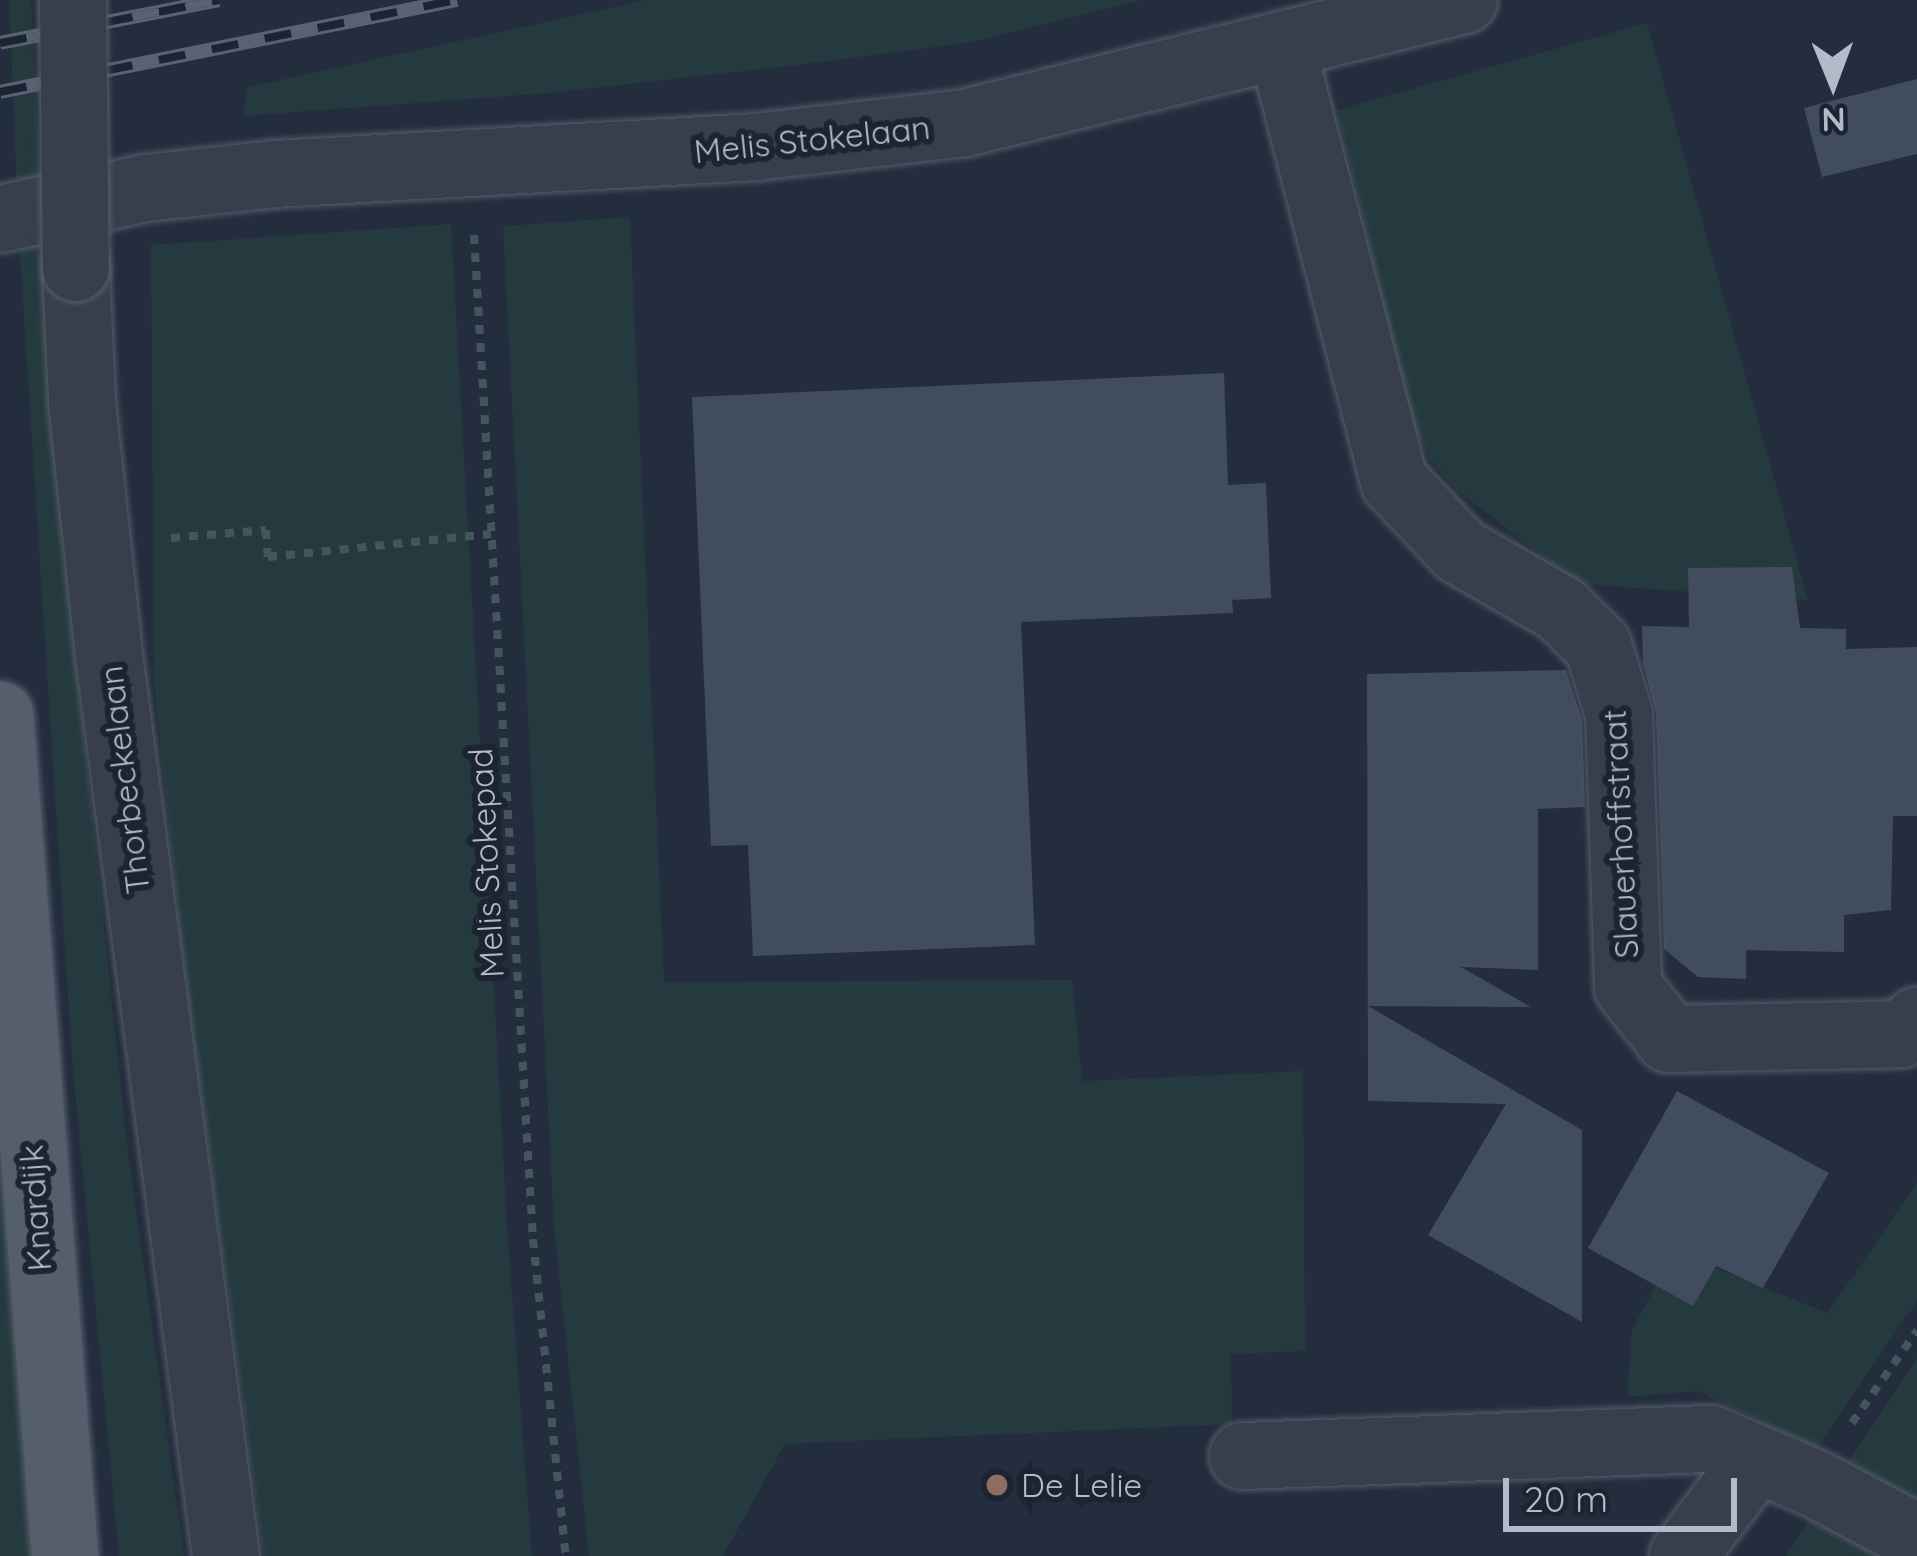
<!DOCTYPE html>
<style>
body{margin:0}
#map{position:relative;width:1917px;height:1556px;overflow:hidden;background:#232d3d;font-family:Quicksand,sans-serif}
div>[style]{position:absolute}
[style*='--x']{left:calc(var(--x)*1px);top:calc(var(--y)*1px);width:calc(var(--w)*1px);rotate:calc(var(--a)*1deg)}
.green>*{inset:0;background:#253a3e}
.building>*{inset:0;background:#424c5f}
.path>*{height:8px;margin-top:-4px;transform-origin:0;background:repeating-linear-gradient(90deg,#43575b 0 9px,transparent 0 18px)}
.roads{filter:drop-shadow(0 0 3px #555d6b) drop-shadow(0 0 3px #555d6b)}
.minor>*{height:66px;margin:-33px;padding:0 33px;transform-origin:33px;border-radius:33px;background:#373f4d}
.major>*{height:66px;margin:-33px;padding:0 33px;transform-origin:33px;border-radius:33px;background:#555e6d}
.rail>*{height:14px;margin-top:-7px;transform-origin:0;background:repeating-linear-gradient(90deg,#1c2432 0 27px,#596274 0 54px);box-sizing:border-box;border-block:3px solid #596274}
.bridges{filter:drop-shadow(0 0 3px #555d6b) drop-shadow(0 0 3px #555d6b)}
.minor-bridge>*{height:66px;margin:-33px;padding:0 33px;transform-origin:33px;border-radius:33px;background:#373f4d}
.dots>*{width:33px;height:33px;translate:-50% -50%;box-sizing:border-box;border:6px solid #1c2432;border-radius:50%}
span{translate:-50% -50%;white-space:nowrap;text-align:center;line-height:1.15;-webkit-text-stroke:12px #1c2432;paint-order:stroke}
.street-label{font-size:33px;color:#b3bac9}
.poi-label{font-size:33px;color:#b3bac9}
.left{translate:0 -50%;text-align:left}
.north{position:absolute;left:1773px;top:24px;width:120px;height:120px;-webkit-text-stroke:9px #1c2432;paint-order:stroke;rotate:179deg;font-size:33px;font-weight:700;line-height:48px;text-align:center;color:#b3bac9}
.north::after{content:'';display:block;margin:auto;width:42px;height:54px;background:#b3bac9;clip-path:polygon(50% 0,100% 100%,50% 72%,0 100%)}
.scale{position:absolute;left:1503px;top:1478px;width:234px;height:54px;box-sizing:border-box;border:6px solid #b3bac9;border-top:0;padding-left:15px;font-size:36px;line-height:42px;white-space:nowrap;color:#b3bac9;-webkit-text-stroke:9px #1c2432;paint-order:stroke}
</style>
<div id="map">
<div class="green">
<i style="clip-path:polygon(9px 0,31px 0,51px 424px,126px 1136px,184px 1556px,119px 1556px,72px 1059px,19px 240px)"></i>
<i style="clip-path:polygon(646px 0,1142px 0,973px 42px,798px 65px,549px 93px,243px 116px,248px 87px)"></i>
<i style="clip-path:polygon(1647px 23px,1808px 600px,1579px 584px,1455px 489px,1429px 458px,1413px 423px,1337px 110px)"></i>
<i style="clip-path:polygon(630px 217px,664px 982px,1072px 980px,1082px 1081px,1303px 1071px,1305px 1351px,1231px 1354px,1232px 1424px,785px 1444px,723px 1556px,589px 1556px,554px 1228px,503px 226px)"></i>
<i style="clip-path:polygon(451px 224px,508px 1241px,532px 1556px,264px 1556px,182px 952px,154px 682px,151px 245px)"></i>
<i style="clip-path:polygon(0 1143px,35px 1556px,0 1556px)"></i>
<i style="clip-path:polygon(1917px 1182px,1917px 1301px,1817px 1448px,1698px 1391px,1627px 1397px,1632px 1329px,1675px 1252px,1828px 1313px)"></i>
<i style="clip-path:polygon(1917px 1358px,1917px 1535px,1905px 1556px,1786px 1556px)"></i>
</div>
<div class="building">
<i style="clip-path:polygon(1917px 79px,1917px 154px,1822px 177px,1804px 108px)"></i>
<i style="clip-path:polygon(1224px 373px,1228px 485px,1266px 483px,1271px 598px,1232px 600px,1233px 613px,1021px 622px,1035px 945px,753px 956px,748px 845px,711px 846px,692px 397px)"></i>
<i style="clip-path:polygon(1792px 567px,1800px 628px,1846px 629px,1846px 649px,1917px 647px,1917px 816px,1893px 816px,1891px 910px,1844px 915px,1844px 952px,1746px 950px,1746px 979px,1698px 977px,1664px 949px,1656px 713px,1643px 663px,1642px 626px,1689px 627px,1688px 568px)"></i>
<i style="clip-path:polygon(1566px 670px,1582px 720px,1585px 807px,1538px 809px,1538px 970px,1461px 967px,1531px 1007px,1368px 1006px,1582px 1130px,1582px 1322px,1428px 1235px,1506px 1104px,1368px 1101px,1367px 674px)"></i>
<i style="clip-path:polygon(1677px 1091px,1829px 1173px,1763px 1288px,1716px 1266px,1693px 1306px,1588px 1248px)"></i>
</div>
<div class="path">
<i style="--x:474;--y:235;--w:1006;--a:86.64"></i>
<i style="--x:533;--y:1239;--w:319;--a:84.1"></i>
<i style="--x:171;--y:538;--w:95;--a:-4.8"></i>
<i style="--x:266;--y:530;--w:27;--a:86"></i>
<i style="--x:268;--y:557;--w:224;--a:-5.9"></i>
<i style="--x:1852;--y:1423;--w:113;--a:-54.8"></i>
</div>
<div class="roads">
<div class="minor">
<i style="--x:1282;--y:48;--w:447;--a:75.5"></i>
<i style="--x:1394;--y:481;--w:96;--a:46.7"></i>
<i style="--x:1460;--y:551;--w:118;--a:30"></i>
<i style="--x:1562;--y:610;--w:51;--a:45"></i>
<i style="--x:1598;--y:646;--w:71;--a:72.8"></i>
<i style="--x:1619;--y:714;--w:273;--a:88.1"></i>
<i style="--x:1628;--y:987;--w:66;--a:51.7"></i>
<i style="--x:1669;--y:1039;--w:232;--a:-1.2"></i>
<i style="--x:1901;--y:1034;--w:21;--a:-39"></i>
<i style="--x:0;--y:219;--w:149;--a:-12"></i>
<i style="--x:146;--y:188;--w:129;--a:-6.2"></i>
<i style="--x:274;--y:174;--w:482;--a:-3.2"></i>
<i style="--x:755;--y:147;--w:211;--a:-6.5"></i>
<i style="--x:965;--y:123;--w:514;--a:-13.85"></i>
<i style="--x:76;--y:268;--w:134;--a:87.4"></i>
<i style="--x:82;--y:402;--w:254;--a:83.9"></i>
<i style="--x:109;--y:655;--w:909;--a:82.6"></i>
<i style="--x:1243;--y:1456;--w:468;--a:-2.1"></i>
<i style="--x:1711;--y:1439;--w:114;--a:23.2"></i>
<i style="--x:1816;--y:1484;--w:115;--a:28.1"></i>
<i style="--x:1683;--y:1556;--w:122;--a:-52.7"></i>
</div>
<div class="major">
<i style="--x:0;--y:715;--w:844;--a:85.58"></i>
</div>
</div>
<div class="rail">
<i style="--x:0;--y:43;--w:223;--a:-11.1"></i>
<i style="--x:0;--y:92;--w:466;--a:-11.4"></i>
</div>
<div class="bridges">
<div class="minor-bridge">
<i style="--x:73;--y:0;--w:268;--a:89.4"></i>
</div>
</div>
<div class="dots">
<i style="left:997px;top:1485px;background:#8d6e63"></i>
</div>
<div class="street-label">
<span style="left:812px;top:139px;rotate:-6deg">Melis Stokelaan</span>
<span style="left:124px;top:780px;rotate:-97deg">Thorbeckelaan</span>
<span style="left:1620px;top:834px;rotate:-93deg">Slauerhoffstraat</span>
<span style="left:486px;top:863px;rotate:-93deg">Melis Stokepad</span>
<span style="left:35px;top:1208px;rotate:-94deg">Knardijk</span>
</div>
<div class="poi-label">
<span class="left" style="left:1021px;top:1485px">De Lelie</span>
</div>
<div class="north">N</div>
<div class="scale">20 m</div>
</div>
